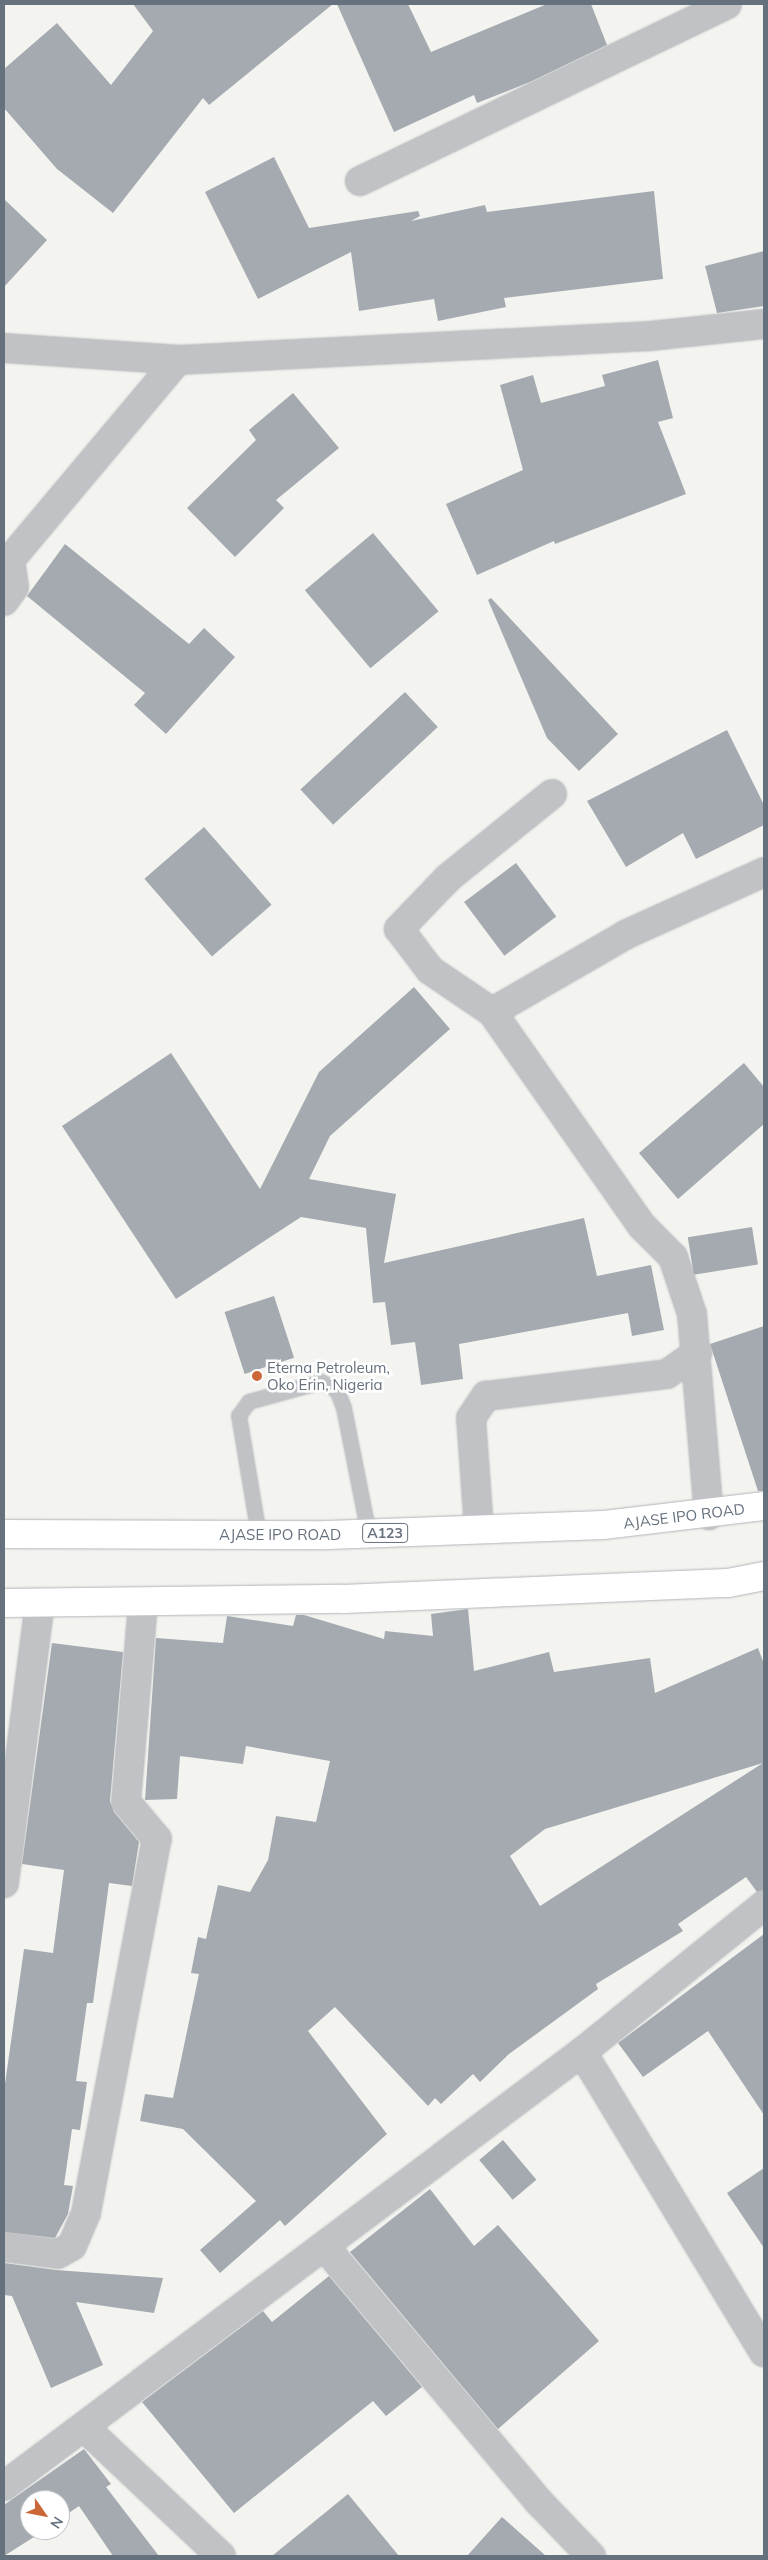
<!DOCTYPE html>
<style>
body{margin:0}
#map{position:relative;width:768px;height:2560px;overflow:hidden;background:#f3f4f0;font-family:Mulish,sans-serif}
div>[style]{position:absolute}
[style*='--x']{left:calc(var(--x)*1px);top:calc(var(--y)*1px);width:calc(var(--w)*1px);rotate:calc(var(--a)*1deg)}
.building>*{inset:0;background:#a4aab0;transform-origin:0 0}
.roads{filter:drop-shadow(0 0 1px #b2b5b8) drop-shadow(0 0 1px #b2b5b8)}
.lane>*{height:14px;margin:-7px;padding:0 7px;transform-origin:7px;border-radius:7px;background:#c0c2c5}
.street>*{height:28px;margin:-14px;padding:0 14px;transform-origin:14px;border-radius:14px;background:#c0c2c5}
.highway>*{height:28px;margin:-14px;padding:0 14px;transform-origin:14px;border-radius:14px;background:#fff}
.dots>*{width:14px;height:14px;translate:-50% -50%;box-sizing:border-box;border:2px solid #fff;border-radius:50%}
span{translate:-50% -50%;white-space:nowrap;text-align:center;line-height:1.15;-webkit-text-stroke:5px #fff;paint-order:stroke}
.shield-label span{padding:1px 4px;background:#fff;border:1px solid;border-radius:4px;-webkit-text-stroke-width:0}
.shield-label{font-size:14px;color:#66717e;font-weight:700}
.poi-label{font-size:15px;color:#66717e}
.left{translate:0 -50%;text-align:left}
.street-label{font-size:15px;color:#66717e}
.frame{position:absolute;inset:0;border:5px solid #66717e;pointer-events:none}
.north{position:absolute;left:20px;top:2490px;width:50px;height:50px;box-sizing:border-box;background:#fff;border:1px solid #c2c6cb;border-radius:50%;rotate:123deg;font-size:14px;font-weight:700;line-height:20px;text-align:center;color:#66717e}
.north::after{content:'';display:block;margin:auto;width:18px;height:22px;background:#cc6738;clip-path:polygon(50% 0,100% 100%,50% 72%,0 100%)}
</style>
<div id="map">
<div class="building">
<i style="clip-path:polygon(133px 4px,333px 4px,209px 105px,203px 98px,113px 213px,57px 169px,4px 108px,4px 69px,57px 23px,111px 85px,153px 31px)"></i>
<i style="clip-path:polygon(337px 4px,408px 4px,431px 52px,547px 4px,591px 4px,607px 45px,530px 82px,477px 103px,474px 95px,394px 132px)"></i>
<i style="clip-path:polygon(274px 157px,309px 228px,418px 211px,420px 216px,411px 221px,485px 205px,487px 212px,654px 191px,663px 279px,504px 298px,506px 307px,438px 321px,434px 299px,359px 311px,351px 252px,258px 299px,205px 192px)"></i>
<i style="clip-path:polygon(4px 199px,47px 240px,4px 287px)"></i>
<i style="clip-path:polygon(764px 251px,764px 306px,717px 313px,705px 266px)"></i>
<i style="clip-path:polygon(658px 360px,673px 418px,658px 422px,686px 494px,555px 544px,554px 541px,477px 575px,446px 504px,523px 470px,500px 385px,533px 375px,541px 403px,605px 386px,602px 375px)"></i>
<i style="clip-path:polygon(293px 393px,339px 448px,276px 500px,284px 508px,235px 557px,187px 508px,256px 440px,249px 430px)"></i>
<i style="left:373px;top:533px;width:102px;height:89px;rotate:50deg"></i>
<i style="clip-path:polygon(65px 544px,189px 644px,204px 628px,235px 657px,166px 734px,134px 705px,145px 693px,27px 596px)"></i>
<i style="clip-path:polygon(491px 598px,618px 734px,579px 771px,547px 738px,488px 600px)"></i>
<i style="left:405px;top:692px;width:48px;height:143px;rotate:47deg"></i>
<i style="clip-path:polygon(727px 730px,764px 805px,764px 825px,696px 859px,683px 833px,626px 867px,587px 801px)"></i>
<i style="left:204px;top:827px;width:103px;height:79px;rotate:49deg"></i>
<i style="left:516px;top:863px;width:67px;height:65px;rotate:53deg"></i>
<i style="clip-path:polygon(414px 987px,450px 1029px,330px 1136px,309px 1179px,396px 1194px,384px 1263px,584px 1218px,597px 1276px,651px 1265px,664px 1330px,632px 1336px,628px 1313px,459px 1344px,463px 1379px,421px 1385px,415px 1342px,391px 1345px,385px 1302px,373px 1303px,366px 1228px,301px 1217px,176px 1299px,62px 1126px,171px 1053px,260px 1189px,319px 1072px)"></i>
<i style="clip-path:polygon(744px 1063px,764px 1087px,764px 1124px,678px 1199px,639px 1153px)"></i>
<i style="left:752px;top:1227px;width:38px;height:65px;rotate:81deg"></i>
<i style="left:274px;top:1296px;width:65px;height:52px;rotate:72deg"></i>
<i style="clip-path:polygon(764px 1326px,764px 1491px,758px 1491px,710px 1344px)"></i>
<i style="clip-path:polygon(evenodd,468px 1609px,474px 1671px,549px 1652px,554px 1672px,650px 1658px,655px 1693px,758px 1648px,764px 1664px,764px 1890px,757px 1892px,746px 1877px,678px 1924px,683px 1931px,596px 1984px,598px 1989px,509px 2054px,480px 2082px,473px 2074px,441px 2104px,435px 2098px,428px 2106px,335px 2007px,308px 2031px,387px 2134px,285px 2226px,280px 2220px,220px 2273px,200px 2250px,256px 2201px,183px 2129px,140px 2121px,145px 2094px,173px 2098px,199px 1974px,191px 1973px,198px 1937px,206px 1939px,218px 1885px,250px 1892px,268px 1860px,276px 1816px,316px 1822px,330px 1761px,246px 1746px,243px 1764px,180px 1756px,177px 1799px,145px 1800px,156px 1638px,223px 1643px,227px 1616px,293px 1626px,296px 1615px,304px 1615px,384px 1639px,385px 1631px,433px 1636px,431px 1614px,468px 1609px,763px 1763px,540px 1906px,510px 1856px,545px 1829px,763px 1763px)"></i>
<i style="clip-path:polygon(52px 1643px,123px 1652px,110px 1801px,114px 1812px,139px 1842px,132px 1886px,109px 1883px,93px 2003px,87px 2003px,76px 2081px,87px 2082px,80px 2130px,72px 2129px,64px 2185px,73px 2186px,68px 2214px,55px 2238px,4px 2232px,4px 2091px,24px 1949px,53px 1953px,64px 1870px,22px 1864px)"></i>
<i style="clip-path:polygon(764px 1934px,764px 2115px,708px 2031px,643px 2077px,618px 2043px)"></i>
<i style="left:503px;top:2140px;width:52px;height:31px;rotate:50deg"></i>
<i style="clip-path:polygon(764px 2168px,764px 2248px,727px 2193px)"></i>
<i style="clip-path:polygon(430px 2189px,474px 2246px,498px 2225px,599px 2341px,498px 2429px,350px 2252px)"></i>
<i style="clip-path:polygon(4px 2263px,56px 2270px,163px 2278px,154px 2313px,76px 2302px,103px 2365px,51px 2388px,12px 2296px,4px 2295px)"></i>
<i style="clip-path:polygon(329px 2276px,422px 2387px,386px 2416px,373px 2401px,234px 2513px,142px 2402px,263px 2311px,272px 2322px)"></i>
<i style="clip-path:polygon(84px 2449px,111px 2484px,106px 2487px,159px 2556px,113px 2556px,79px 2506px,60px 2519px,60px 2500px,30px 2500px,30px 2530px,45px 2530px,4px 2556px,4px 2505px)"></i>
<i style="clip-path:polygon(348px 2494px,399px 2556px,272px 2556px)"></i>
<i style="clip-path:polygon(502px 2517px,546px 2556px,467px 2556px)"></i>
</div>
<div class="roads">
<div class="lane">
<i style="--x:259;--y:1535;--w:121;--a:-99.5"></i>
<i style="--x:239;--y:1416;--w:17;--a:-54"></i>
<i style="--x:249;--y:1402;--w:75;--a:-15.5"></i>
<i style="--x:321;--y:1382;--w:18;--a:27"></i>
<i style="--x:337;--y:1390;--w:19;--a:69"></i>
<i style="--x:344;--y:1408;--w:128;--a:78.8"></i>
</div>
<div class="street">
<i style="--x:360;--y:181;--w:407;--a:-25.7"></i>
<i style="--x:4;--y:348;--w:174;--a:3.9"></i>
<i style="--x:178;--y:360;--w:473;--a:-2.9"></i>
<i style="--x:650;--y:336;--w:115;--a:-6"></i>
<i style="--x:4;--y:601;--w:17;--a:-54"></i>
<i style="--x:14;--y:587;--w:27;--a:-98"></i>
<i style="--x:10;--y:560;--w:261;--a:-50"></i>
<i style="--x:552;--y:794;--w:134;--a:141.1"></i>
<i style="--x:448;--y:878;--w:71;--a:133.9"></i>
<i style="--x:399;--y:929;--w:51;--a:52.9"></i>
<i style="--x:430;--y:970;--w:75;--a:34.1"></i>
<i style="--x:492;--y:1012;--w:261;--a:55"></i>
<i style="--x:642;--y:1226;--w:44;--a:45"></i>
<i style="--x:673;--y:1257;--w:60;--a:71.6"></i>
<i style="--x:692;--y:1314;--w:202;--a:85.2"></i>
<i style="--x:492;--y:1012;--w:156;--a:-30"></i>
<i style="--x:627;--y:934;--w:150;--a:-24.3"></i>
<i style="--x:479;--y:1529;--w:111;--a:-94.1"></i>
<i style="--x:471;--y:1418;--w:27;--a:-56"></i>
<i style="--x:486;--y:1396;--w:182;--a:-6.9"></i>
<i style="--x:667;--y:1374;--w:37;--a:-35"></i>
<i style="--x:4;--y:1883;--w:282;--a:-82.7"></i>
<i style="--x:582;--y:2052;--w:351;--a:58.8"></i>
<i style="--x:4;--y:2247;--w:54;--a:7.4"></i>
<i style="--x:58;--y:2254;--w:16;--a:-30"></i>
<i style="--x:72;--y:2246;--w:36;--a:-67"></i>
<i style="--x:86;--y:2213;--w:381;--a:-79.3"></i>
<i style="--x:157;--y:1839;--w:48;--a:-130"></i>
<i style="--x:126;--y:1802;--w:199;--a:-85.1"></i>
<i style="--x:325;--y:2247;--w:333;--a:50"></i>
<i style="--x:539;--y:2502;--w:75;--a:46.1"></i>
<i style="--x:84;--y:2427;--w:188;--a:43.3"></i>
<i style="--x:4;--y:2486;--w:723;--a:-36.9"></i>
<i style="--x:582;--y:2052;--w:234;--a:-38.9"></i>
</div>
<div class="highway">
<i style="--x:4;--y:1534;--w:324;--a:0.2"></i>
<i style="--x:328;--y:1535;--w:276;--a:-2.1"></i>
<i style="--x:604;--y:1525;--w:161;--a:-6.8"></i>
<i style="--x:4;--y:1603;--w:339;--a:-0.7"></i>
<i style="--x:343;--y:1599;--w:385;--a:-2.4"></i>
<i style="--x:728;--y:1583;--w:37;--a:-11"></i>
</div>
</div>
<div class="dots">
<i style="left:257px;top:1376px;background:#cc6738"></i>
</div>
<div class="shield-label">
<span style="left:385px;top:1533px">A123</span>
</div>
<div class="poi-label">
<span class="left" style="left:267px;top:1376px">Eterna Petroleum,<br>Oko Erin, Nigeria</span>
</div>
<div class="street-label">
<span style="left:684px;top:1516px;rotate:-7deg">AJASE IPO ROAD</span>
<span style="left:280px;top:1535px">AJASE IPO ROAD</span>
</div>
<div class="frame"></div>
<div class="north">N</div>
</div>
